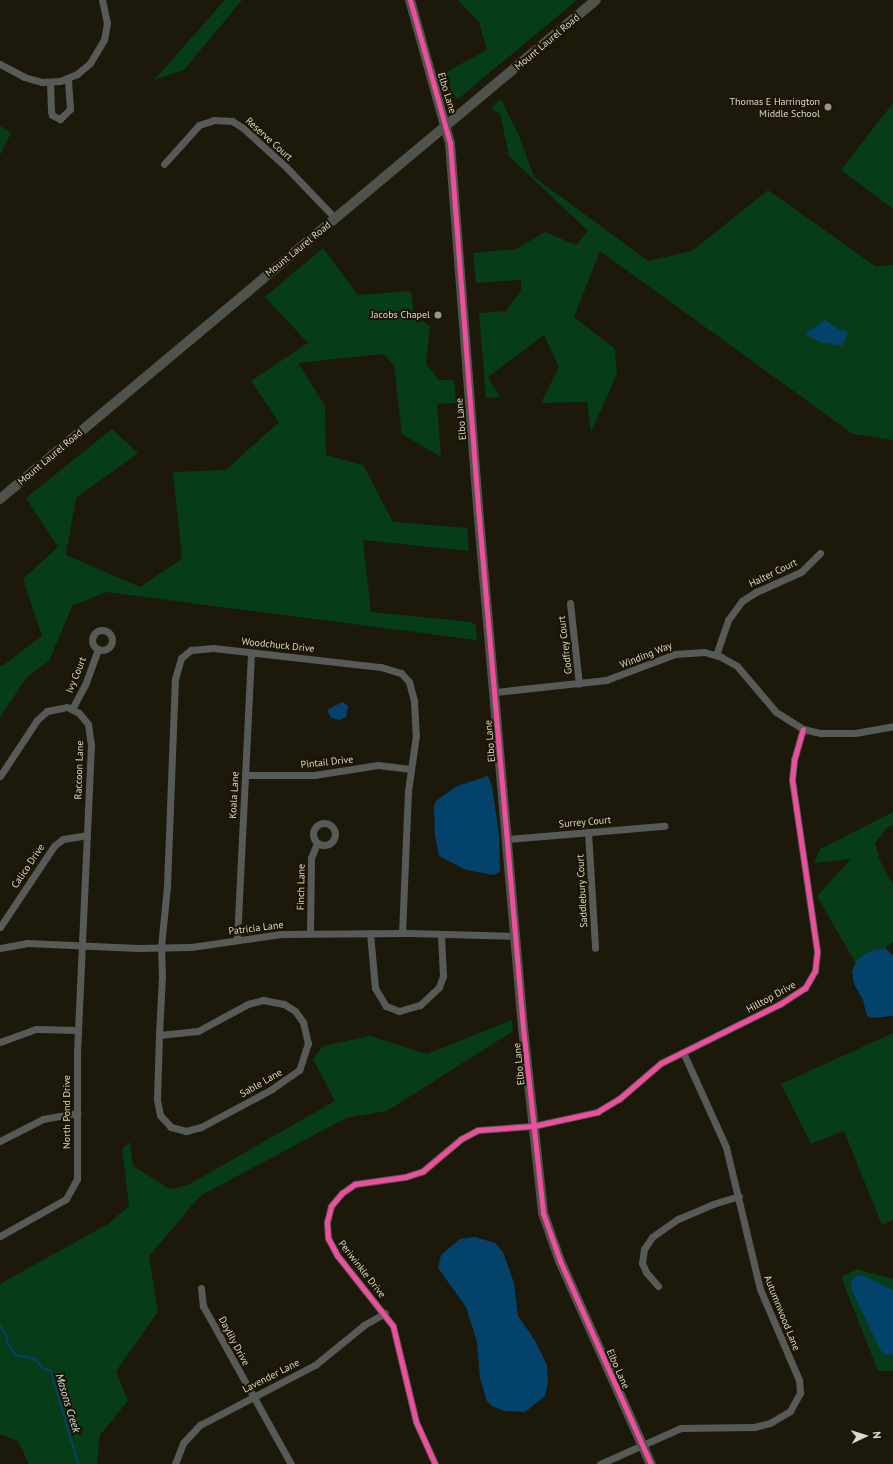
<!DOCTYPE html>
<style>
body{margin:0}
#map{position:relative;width:893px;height:1464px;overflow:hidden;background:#1c190a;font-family:"PT Sans",sans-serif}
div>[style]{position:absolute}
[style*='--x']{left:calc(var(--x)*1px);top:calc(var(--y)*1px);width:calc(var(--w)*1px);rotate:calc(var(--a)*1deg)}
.green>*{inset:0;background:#063c18}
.water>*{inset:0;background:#03426a}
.stream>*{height:2px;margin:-1px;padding:0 1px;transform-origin:1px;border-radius:1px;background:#03426a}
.street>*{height:7px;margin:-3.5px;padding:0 3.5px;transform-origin:3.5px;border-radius:3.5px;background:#575a57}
.street>.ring{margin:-3.5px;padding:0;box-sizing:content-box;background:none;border:7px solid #575a57;border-radius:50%}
.secondary>*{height:10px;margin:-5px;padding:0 5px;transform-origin:5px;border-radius:5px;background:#4f534b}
.cycleway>*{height:5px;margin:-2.5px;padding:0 2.5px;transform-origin:2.5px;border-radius:2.5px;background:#ef4d9e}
.dots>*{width:11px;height:11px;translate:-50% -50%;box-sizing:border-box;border:2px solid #1b1500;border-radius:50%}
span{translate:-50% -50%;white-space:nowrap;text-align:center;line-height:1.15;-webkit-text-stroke:4px #1b1500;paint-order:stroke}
.street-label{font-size:10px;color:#ddd9c9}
.poi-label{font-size:10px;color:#ddd9c9}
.right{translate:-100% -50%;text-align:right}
.water-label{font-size:11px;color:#d0e2f3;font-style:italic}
.north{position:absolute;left:845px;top:1416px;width:40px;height:40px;-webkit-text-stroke:3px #1b1500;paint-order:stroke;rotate:86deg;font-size:11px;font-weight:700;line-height:16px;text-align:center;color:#ddd9c9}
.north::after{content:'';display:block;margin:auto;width:14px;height:18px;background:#ddd9c9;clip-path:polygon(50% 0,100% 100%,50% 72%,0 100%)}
</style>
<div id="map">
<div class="green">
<i style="clip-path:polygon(225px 0,242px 0,184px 70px,154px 80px)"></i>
<i style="clip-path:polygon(458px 0,577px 0,458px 99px,452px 92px,446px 72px,487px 50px,479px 22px)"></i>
<i style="clip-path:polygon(501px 99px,519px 136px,534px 177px,648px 261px,692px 251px,768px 190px,875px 266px,893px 265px,893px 440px,853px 434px,600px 251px,574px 317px,615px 349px,617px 374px,591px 432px,587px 402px,541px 403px,559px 367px,544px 335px,488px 377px,500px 397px,486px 398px,479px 313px,506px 311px,521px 290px,521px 280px,476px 283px,473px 253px,516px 249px,545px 232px,576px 245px,588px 231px,509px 156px,500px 114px,491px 108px)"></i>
<i style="clip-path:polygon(893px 103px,893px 209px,841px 170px)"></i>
<i style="clip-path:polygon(0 126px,11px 133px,0 155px)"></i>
<i style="clip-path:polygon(323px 248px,358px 295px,411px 291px,414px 316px,430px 326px,426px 364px,439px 380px,454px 380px,456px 403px,437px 404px,441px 457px,402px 434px,394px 365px,383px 354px,298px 363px,325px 406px,326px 455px,363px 465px,393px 522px,467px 528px,469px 551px,363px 540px,371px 612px,471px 622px,476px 625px,477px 640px,106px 592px,72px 606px,49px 661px,27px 677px,0 717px,0 665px,2px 666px,42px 636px,23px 579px,58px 547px,26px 498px,112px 429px,138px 453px,76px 498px,66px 555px,140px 587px,182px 559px,173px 472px,226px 470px,279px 422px,251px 381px,308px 343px,265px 297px)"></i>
<i style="clip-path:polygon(893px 812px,893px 825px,887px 828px,875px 843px,880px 861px,893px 884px,893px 942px,885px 948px,867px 1016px,855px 962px,817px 896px,851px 859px,814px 863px,820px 849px)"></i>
<i style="clip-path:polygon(512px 1020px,513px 1031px,387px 1111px,346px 1118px,200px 1196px,149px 1256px,158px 1312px,116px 1371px,128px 1401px,100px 1435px,97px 1464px,29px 1464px,18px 1441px,0 1434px,0 1284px,108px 1224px,129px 1206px,122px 1149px,130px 1142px,133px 1166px,170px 1189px,188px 1185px,335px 1101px,313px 1059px,323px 1046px,370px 1036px,427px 1054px)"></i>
<i style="clip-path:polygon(893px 1033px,893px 1220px,882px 1225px,844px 1131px,811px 1144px,781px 1084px)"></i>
<i style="clip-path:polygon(857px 1269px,893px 1279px,893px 1371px,878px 1371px,841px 1277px)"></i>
</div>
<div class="water">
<i style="clip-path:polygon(825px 320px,839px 330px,848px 332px,842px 346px,820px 342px,805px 334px)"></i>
<i style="clip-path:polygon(342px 702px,348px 706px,346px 717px,340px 720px,331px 718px,327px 710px)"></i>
<i style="clip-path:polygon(488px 776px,492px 786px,499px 835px,500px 872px,494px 875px,466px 870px,439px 856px,435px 836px,434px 806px,436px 801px,457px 786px)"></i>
<i style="clip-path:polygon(885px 948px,893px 956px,893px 1016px,872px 1018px,867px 1016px,863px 1000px,854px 984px,852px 971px,857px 960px,870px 951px)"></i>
<i style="clip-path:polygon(475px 1237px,495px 1243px,503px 1252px,514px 1283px,518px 1316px,534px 1339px,547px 1365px,548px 1382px,545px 1396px,525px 1412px,504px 1411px,492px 1406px,487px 1401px,480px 1378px,477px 1342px,466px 1307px,438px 1268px,441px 1255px,460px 1239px)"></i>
<i style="clip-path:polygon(862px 1275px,893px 1290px,893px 1354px,886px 1355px,881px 1351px,852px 1291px,851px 1281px,856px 1276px)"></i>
</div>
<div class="stream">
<i style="--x:0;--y:1326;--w:10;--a:53"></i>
<i style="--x:6;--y:1334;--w:10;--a:79"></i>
<i style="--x:8;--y:1344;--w:14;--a:54"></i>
<i style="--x:16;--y:1355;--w:20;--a:11"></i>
<i style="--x:36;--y:1359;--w:11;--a:56"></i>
<i style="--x:42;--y:1368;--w:9;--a:18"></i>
<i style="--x:51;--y:1371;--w:97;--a:73.8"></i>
</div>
<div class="street">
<i style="--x:0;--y:64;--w:27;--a:28"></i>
<i style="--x:24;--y:77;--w:19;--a:16"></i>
<i style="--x:42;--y:82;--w:18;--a:-3"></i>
<i style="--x:60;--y:81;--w:18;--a:-22"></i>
<i style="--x:77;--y:74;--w:17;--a:-40"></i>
<i style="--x:90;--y:63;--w:27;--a:-59"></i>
<i style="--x:104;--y:40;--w:17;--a:-80"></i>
<i style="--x:107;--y:23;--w:24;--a:-102"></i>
<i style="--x:50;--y:82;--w:29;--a:88"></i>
<i style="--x:51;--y:111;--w:4;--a:76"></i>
<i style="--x:52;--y:115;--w:9;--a:27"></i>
<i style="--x:60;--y:119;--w:14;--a:-45"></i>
<i style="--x:70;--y:109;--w:31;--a:-94"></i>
<i style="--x:164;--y:164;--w:52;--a:-48.1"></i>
<i style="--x:199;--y:125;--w:16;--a:-18"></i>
<i style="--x:214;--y:120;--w:18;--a:3"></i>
<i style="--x:232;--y:121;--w:13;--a:32"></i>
<i style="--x:243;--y:128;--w:59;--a:42.3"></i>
<i style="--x:287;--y:168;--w:69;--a:46.2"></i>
<i style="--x:570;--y:603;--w:81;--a:83.7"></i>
<i class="ring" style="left:92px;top:630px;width:13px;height:13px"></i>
<i style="--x:716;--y:655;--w:37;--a:-71"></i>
<i style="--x:728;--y:620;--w:24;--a:-54"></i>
<i style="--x:742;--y:601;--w:17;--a:-33"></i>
<i style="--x:756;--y:592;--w:49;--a:-24"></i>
<i style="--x:801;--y:572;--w:27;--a:-45"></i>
<i style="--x:495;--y:692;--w:112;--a:-6.2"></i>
<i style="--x:606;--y:680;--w:74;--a:-20.6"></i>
<i style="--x:675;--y:654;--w:29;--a:-4"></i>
<i style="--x:704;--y:652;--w:18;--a:16"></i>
<i style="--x:721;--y:657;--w:18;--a:29"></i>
<i style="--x:737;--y:666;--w:60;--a:49.7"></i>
<i style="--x:776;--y:712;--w:32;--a:32"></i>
<i style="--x:803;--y:729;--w:18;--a:13"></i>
<i style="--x:821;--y:733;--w:34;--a:0"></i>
<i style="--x:855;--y:733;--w:39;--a:-10"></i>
<i style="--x:72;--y:709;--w:27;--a:-62"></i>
<i style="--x:85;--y:685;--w:38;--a:-70"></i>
<i style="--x:245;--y:775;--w:69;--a:0"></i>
<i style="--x:314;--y:775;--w:65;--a:-8.9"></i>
<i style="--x:378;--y:765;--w:33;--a:7"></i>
<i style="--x:0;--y:776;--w:67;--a:-56.5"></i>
<i style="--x:37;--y:720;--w:13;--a:-42"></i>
<i style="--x:47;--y:711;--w:20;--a:-11"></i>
<i style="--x:67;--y:707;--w:13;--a:27"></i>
<i style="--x:79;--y:713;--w:14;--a:51"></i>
<i style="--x:88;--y:724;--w:21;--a:82"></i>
<i style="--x:91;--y:745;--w:305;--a:92.6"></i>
<i style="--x:77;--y:1050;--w:129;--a:90"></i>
<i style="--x:77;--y:1179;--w:23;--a:119"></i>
<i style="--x:66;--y:1199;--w:76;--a:150.7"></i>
<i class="ring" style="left:313px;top:823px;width:15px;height:15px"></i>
<i style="--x:588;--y:832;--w:116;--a:86.5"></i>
<i style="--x:508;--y:839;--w:157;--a:-4.8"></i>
<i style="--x:0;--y:927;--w:97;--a:-56.3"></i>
<i style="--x:54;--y:846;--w:11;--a:-38"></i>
<i style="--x:63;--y:839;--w:24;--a:-9"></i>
<i style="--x:310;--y:933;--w:75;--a:-89.2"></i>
<i style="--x:311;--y:858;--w:16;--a:-68"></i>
<i style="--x:370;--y:933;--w:55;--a:84.8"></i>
<i style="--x:375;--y:988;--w:21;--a:59"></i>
<i style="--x:386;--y:1006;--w:14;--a:21"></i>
<i style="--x:399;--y:1011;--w:22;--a:-16"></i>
<i style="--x:420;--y:1005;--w:26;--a:-43"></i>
<i style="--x:439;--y:987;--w:12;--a:-70"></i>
<i style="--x:443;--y:976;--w:41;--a:-92.8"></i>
<i style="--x:237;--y:940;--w:288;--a:-87.2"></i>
<i style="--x:0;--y:948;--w:27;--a:-10"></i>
<i style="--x:27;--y:943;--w:111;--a:2.6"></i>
<i style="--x:138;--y:948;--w:53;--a:-1.1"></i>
<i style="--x:191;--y:947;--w:91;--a:-8.2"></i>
<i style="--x:281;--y:934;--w:129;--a:-0.4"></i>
<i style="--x:410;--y:933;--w:106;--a:1.6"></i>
<i style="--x:263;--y:1000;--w:21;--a:11"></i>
<i style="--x:284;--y:1004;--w:13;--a:32"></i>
<i style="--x:295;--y:1011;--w:14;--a:54"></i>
<i style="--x:303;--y:1022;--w:22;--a:77"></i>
<i style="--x:308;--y:1043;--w:28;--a:108"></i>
<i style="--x:299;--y:1070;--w:33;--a:145"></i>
<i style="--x:272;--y:1089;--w:81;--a:151.8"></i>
<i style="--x:201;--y:1127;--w:16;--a:165"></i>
<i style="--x:186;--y:1131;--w:16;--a:-165"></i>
<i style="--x:171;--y:1127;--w:16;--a:-133"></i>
<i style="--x:160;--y:1115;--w:16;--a:-101"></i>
<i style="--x:157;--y:1099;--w:64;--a:-88.2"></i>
<i style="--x:159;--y:1035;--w:39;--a:-6"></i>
<i style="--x:198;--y:1031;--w:57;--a:-28.4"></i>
<i style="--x:248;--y:1004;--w:16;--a:-15"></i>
<i style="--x:159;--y:1035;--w:59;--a:-87.1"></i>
<i style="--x:162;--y:976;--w:29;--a:-92"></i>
<i style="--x:161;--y:947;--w:61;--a:-84.4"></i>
<i style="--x:167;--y:886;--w:207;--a:-87.8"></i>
<i style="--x:175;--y:679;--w:22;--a:-74"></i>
<i style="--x:181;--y:658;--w:13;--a:-39"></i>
<i style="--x:191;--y:650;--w:22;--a:-5"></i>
<i style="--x:213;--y:648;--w:169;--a:6.5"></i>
<i style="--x:381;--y:667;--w:21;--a:17"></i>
<i style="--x:401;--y:673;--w:12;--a:48"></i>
<i style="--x:409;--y:682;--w:20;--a:75"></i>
<i style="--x:414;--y:701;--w:34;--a:87"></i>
<i style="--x:416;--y:735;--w:57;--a:98.1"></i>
<i style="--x:408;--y:791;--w:142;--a:92.4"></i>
<i style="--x:0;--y:1042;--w:38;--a:-20"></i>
<i style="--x:36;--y:1029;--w:42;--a:1.4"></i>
<i style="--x:0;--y:1141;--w:48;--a:-27.1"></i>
<i style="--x:43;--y:1119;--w:35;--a:-10"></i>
<i style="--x:658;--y:1286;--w:18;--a:-131"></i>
<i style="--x:646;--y:1272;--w:10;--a:-114"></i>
<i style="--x:642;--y:1263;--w:14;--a:-82"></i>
<i style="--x:644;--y:1249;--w:14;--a:-56"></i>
<i style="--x:652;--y:1237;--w:32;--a:-35"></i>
<i style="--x:678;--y:1219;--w:38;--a:-23"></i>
<i style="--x:713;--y:1204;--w:27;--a:-17"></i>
<i style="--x:201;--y:1288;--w:18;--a:84"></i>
<i style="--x:203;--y:1306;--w:181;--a:60.9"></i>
<i style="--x:175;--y:1464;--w:22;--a:-69"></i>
<i style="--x:183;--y:1443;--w:25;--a:-47"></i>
<i style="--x:200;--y:1425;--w:130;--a:-27.6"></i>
<i style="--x:315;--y:1365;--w:63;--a:-39.2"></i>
<i style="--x:364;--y:1325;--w:24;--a:-30"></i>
<i style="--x:435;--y:1464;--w:46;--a:-114.3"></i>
<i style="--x:416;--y:1422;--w:99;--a:-103.5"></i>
<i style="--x:393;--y:1326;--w:90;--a:-128.3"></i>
<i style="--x:337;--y:1255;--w:19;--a:-118"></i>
<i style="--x:328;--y:1238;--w:16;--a:-94"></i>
<i style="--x:327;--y:1222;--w:16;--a:-76"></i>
<i style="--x:331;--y:1206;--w:17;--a:-50"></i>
<i style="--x:342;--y:1193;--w:16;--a:-35"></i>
<i style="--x:355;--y:1184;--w:50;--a:-8"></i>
<i style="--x:405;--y:1177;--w:19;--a:-18"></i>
<i style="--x:423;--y:1171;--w:50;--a:-40.1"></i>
<i style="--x:461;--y:1139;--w:19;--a:-28"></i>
<i style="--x:478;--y:1130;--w:55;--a:-4.2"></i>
<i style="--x:533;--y:1126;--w:66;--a:-12.3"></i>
<i style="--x:597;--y:1112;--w:26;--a:-31"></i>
<i style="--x:619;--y:1099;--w:55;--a:-40.6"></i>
<i style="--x:661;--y:1063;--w:133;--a:-26.4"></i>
<i style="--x:780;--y:1004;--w:30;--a:-33"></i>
<i style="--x:805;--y:988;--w:20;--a:-60"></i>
<i style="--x:815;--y:971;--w:20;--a:-84"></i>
<i style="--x:817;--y:951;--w:173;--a:-98.3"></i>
<i style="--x:792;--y:780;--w:20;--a:-84"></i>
<i style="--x:794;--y:760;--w:32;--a:-74"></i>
<i style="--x:600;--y:1464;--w:89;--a:-24"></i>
<i style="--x:681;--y:1428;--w:73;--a:-0.8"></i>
<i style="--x:754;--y:1427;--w:16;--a:-14"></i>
<i style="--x:770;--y:1423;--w:23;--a:-31"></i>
<i style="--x:790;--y:1411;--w:21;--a:-61"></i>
<i style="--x:800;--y:1393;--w:13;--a:-94"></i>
<i style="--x:799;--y:1380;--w:99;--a:-113.2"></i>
<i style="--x:760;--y:1289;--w:146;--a:-103.5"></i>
<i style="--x:726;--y:1147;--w:104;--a:-114.4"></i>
</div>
<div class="secondary">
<i style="--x:410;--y:0;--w:148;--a:74.4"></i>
<i style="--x:450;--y:143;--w:365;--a:85.6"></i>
<i style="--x:478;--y:507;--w:523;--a:85.06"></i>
<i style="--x:523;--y:1028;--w:186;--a:83.8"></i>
<i style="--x:543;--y:1213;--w:51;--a:70.5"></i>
<i style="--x:560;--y:1261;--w:222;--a:65.9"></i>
<i style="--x:0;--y:499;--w:777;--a:-39.94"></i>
</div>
<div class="cycleway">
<i style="--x:410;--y:0;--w:148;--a:74.4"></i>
<i style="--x:450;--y:143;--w:365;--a:85.6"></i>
<i style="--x:478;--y:507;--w:523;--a:85.06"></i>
<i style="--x:523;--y:1028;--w:186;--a:83.8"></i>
<i style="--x:543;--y:1213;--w:51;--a:70.5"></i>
<i style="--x:560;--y:1261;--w:222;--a:65.9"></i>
<i style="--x:435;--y:1464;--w:46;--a:-114.3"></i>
<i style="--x:416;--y:1422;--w:99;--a:-103.5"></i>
<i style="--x:393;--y:1326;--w:90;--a:-128.3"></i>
<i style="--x:337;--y:1255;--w:19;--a:-118"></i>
<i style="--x:328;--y:1238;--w:16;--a:-94"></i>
<i style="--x:327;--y:1222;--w:16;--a:-76"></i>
<i style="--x:331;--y:1206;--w:17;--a:-50"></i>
<i style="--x:342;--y:1193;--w:16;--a:-35"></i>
<i style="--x:355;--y:1184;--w:50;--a:-8"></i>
<i style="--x:405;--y:1177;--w:19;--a:-18"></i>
<i style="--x:423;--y:1171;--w:50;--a:-40.1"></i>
<i style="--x:461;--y:1139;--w:19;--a:-28"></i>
<i style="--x:478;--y:1130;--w:55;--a:-4.2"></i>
<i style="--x:533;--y:1126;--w:66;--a:-12.3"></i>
<i style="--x:597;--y:1112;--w:26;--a:-31"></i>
<i style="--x:619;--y:1099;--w:55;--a:-40.6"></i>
<i style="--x:661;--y:1063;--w:133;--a:-26.4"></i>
<i style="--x:780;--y:1004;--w:30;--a:-33"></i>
<i style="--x:805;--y:988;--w:20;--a:-60"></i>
<i style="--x:815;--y:971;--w:20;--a:-84"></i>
<i style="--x:817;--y:951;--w:173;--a:-98.3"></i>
<i style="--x:792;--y:780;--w:20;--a:-84"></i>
<i style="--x:794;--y:760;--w:32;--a:-74"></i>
</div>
<div class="dots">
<i style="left:828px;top:107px;background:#999686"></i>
<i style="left:438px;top:315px;background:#999686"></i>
</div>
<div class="street-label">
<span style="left:547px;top:42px;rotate:-40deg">Mount Laurel Road</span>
<span style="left:447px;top:93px;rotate:73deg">Elbo Lane</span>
<span style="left:269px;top:139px;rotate:42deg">Reserve Court</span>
<span style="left:298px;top:249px;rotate:-39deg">Mount Laurel Road</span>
<span style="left:461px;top:419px;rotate:-95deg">Elbo Lane</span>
<span style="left:50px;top:457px;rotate:-40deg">Mount Laurel Road</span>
<span style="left:773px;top:573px;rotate:-26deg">Halter Court</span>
<span style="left:278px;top:645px;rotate:6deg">Woodchuck Drive</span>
<span style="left:565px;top:645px;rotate:-97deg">Godfrey Court</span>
<span style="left:646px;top:655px;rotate:-22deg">Winding Way</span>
<span style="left:76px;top:675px;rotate:-68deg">Ivy Court</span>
<span style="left:490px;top:741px;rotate:-95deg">Elbo Lane</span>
<span style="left:327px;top:762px;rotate:-6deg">Pintail Drive</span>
<span style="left:79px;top:770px;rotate:-88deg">Raccoon Lane</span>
<span style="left:234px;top:795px;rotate:-87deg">Koala Lane</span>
<span style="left:585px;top:822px;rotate:-5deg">Surrey Court</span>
<span style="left:28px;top:866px;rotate:-56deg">Calico Drive</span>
<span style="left:301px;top:887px;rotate:-89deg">Finch Lane</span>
<span style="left:582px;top:891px;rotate:-93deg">Saddlebury Court</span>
<span style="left:256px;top:928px;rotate:-7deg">Patricia Lane</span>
<span style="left:771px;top:997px;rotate:-29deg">Hilltop Drive</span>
<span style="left:519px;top:1064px;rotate:-96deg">Elbo Lane</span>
<span style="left:261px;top:1083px;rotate:-30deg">Sable Lane</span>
<span style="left:67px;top:1112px;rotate:-90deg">North Pond Drive</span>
<span style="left:362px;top:1269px;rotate:52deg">Periwinkle Drive</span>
<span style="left:782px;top:1313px;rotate:68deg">Autumnwood Lane</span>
<span style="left:234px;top:1341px;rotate:62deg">Daylily Drive</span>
<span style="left:618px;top:1369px;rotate:66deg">Elbo Lane</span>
<span style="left:271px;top:1376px;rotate:-27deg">Lavender Lane</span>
</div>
<div class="poi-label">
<span class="right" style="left:820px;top:107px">Thomas E Harrington<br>Middle School</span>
<span class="right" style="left:430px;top:315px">Jacobs Chapel</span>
</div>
<div class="water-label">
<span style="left:68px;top:1403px;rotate:73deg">Masons Creek</span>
</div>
<div class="north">N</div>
</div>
